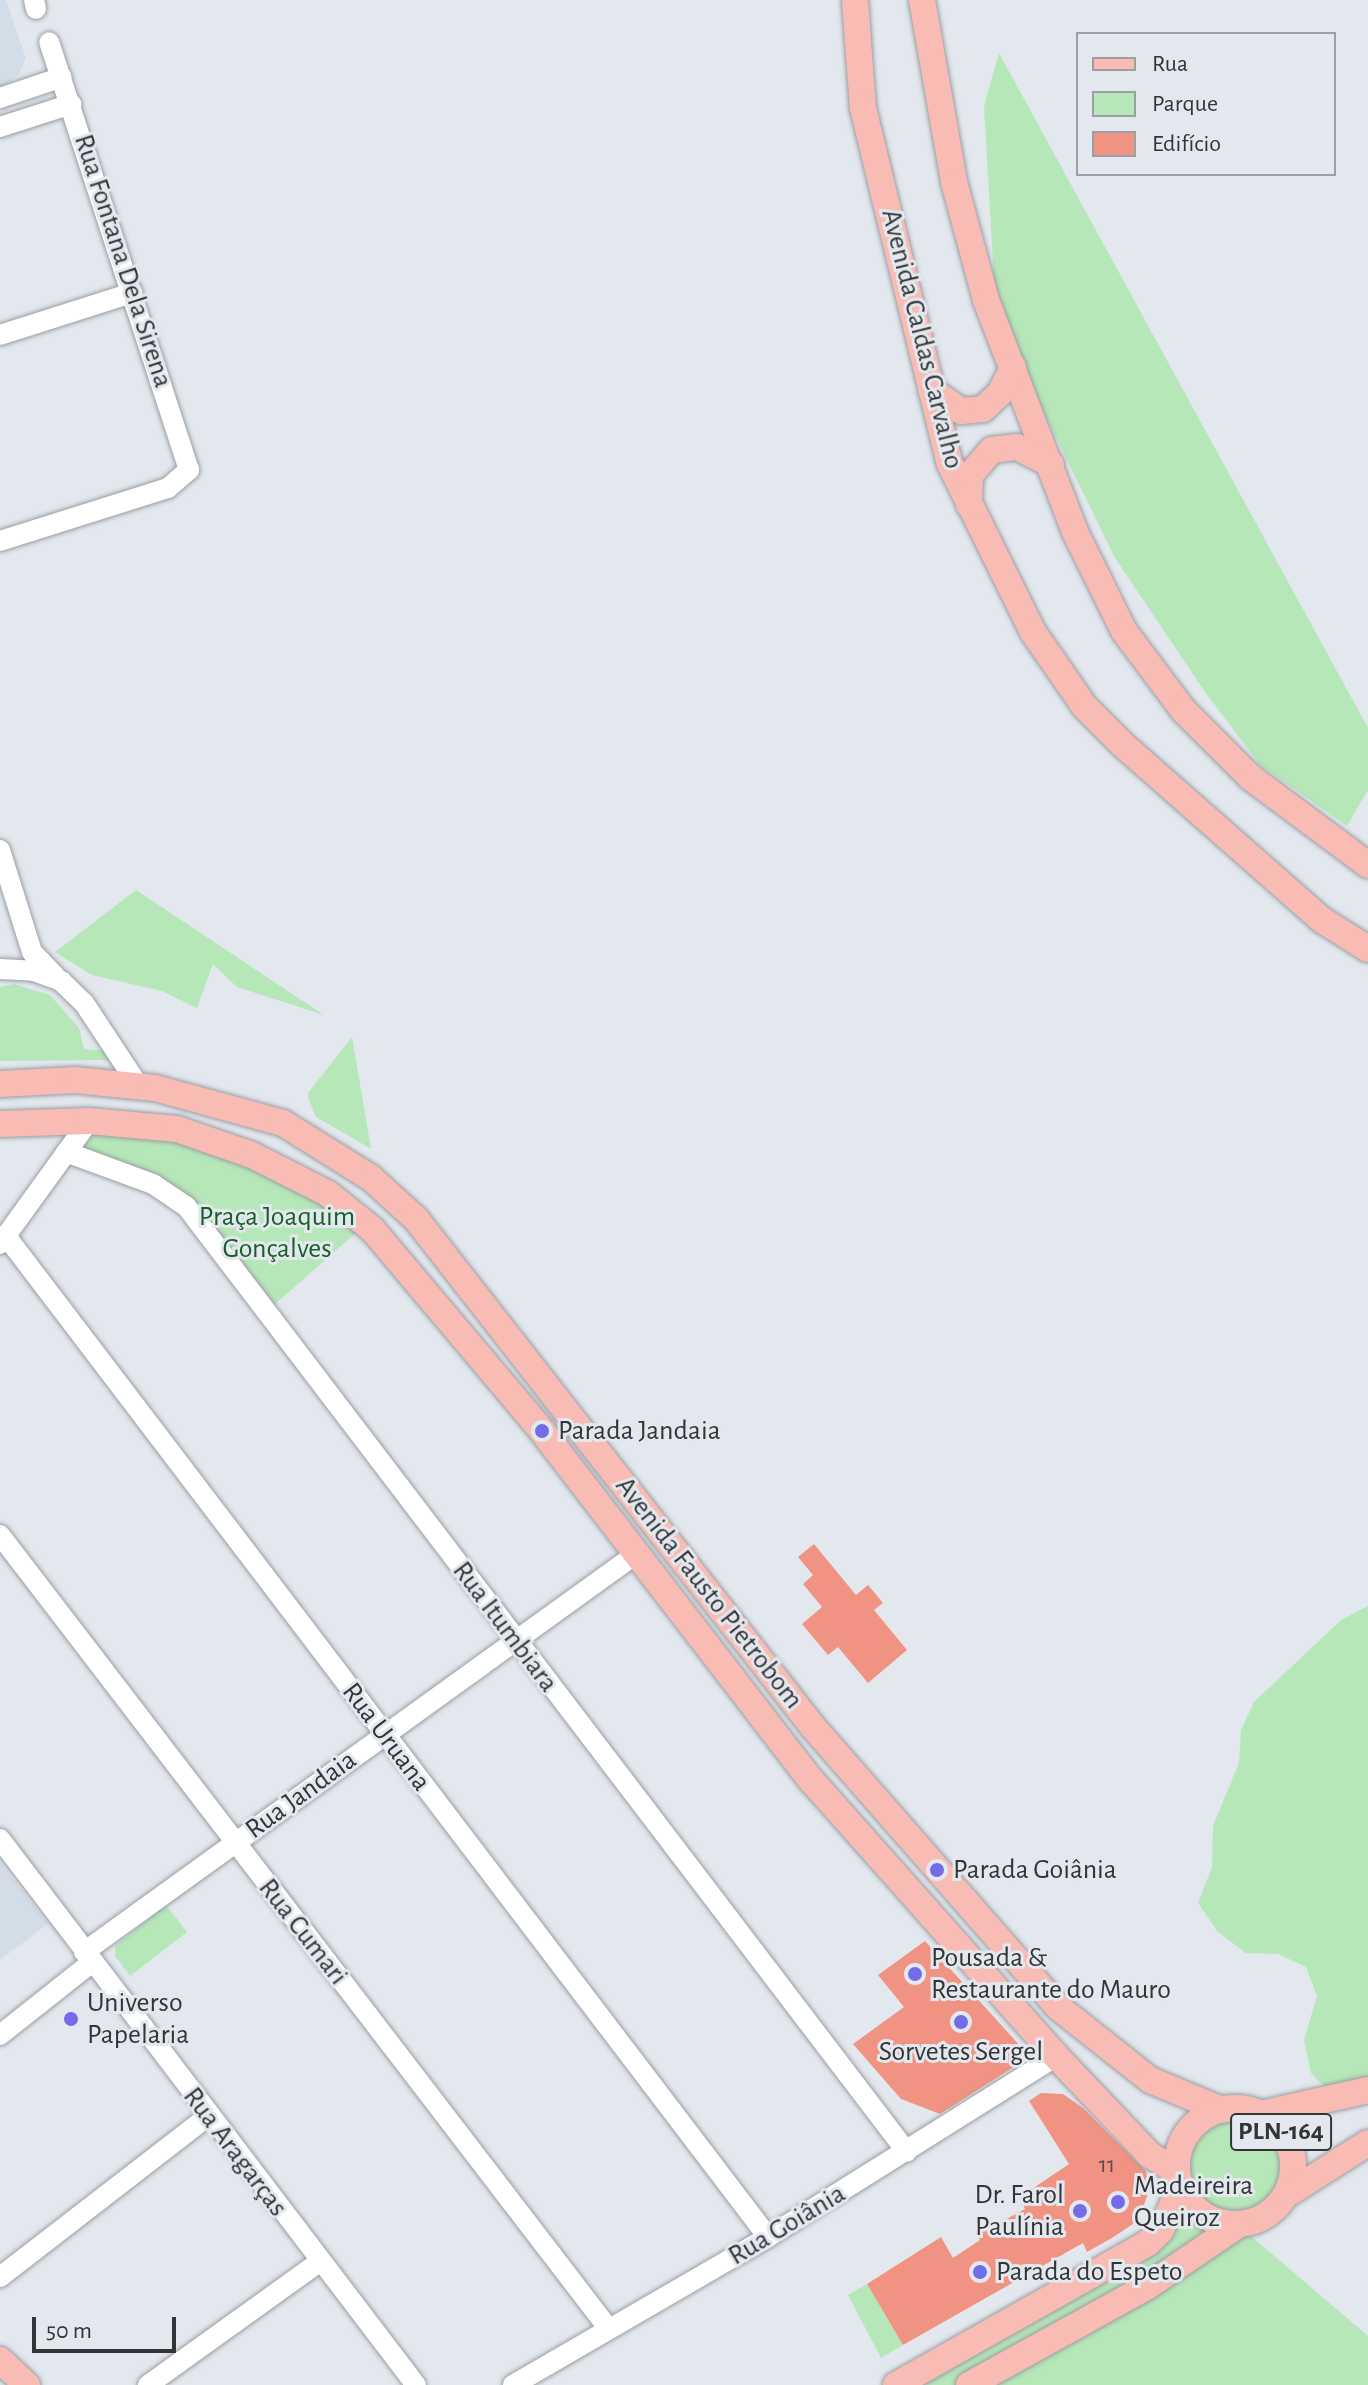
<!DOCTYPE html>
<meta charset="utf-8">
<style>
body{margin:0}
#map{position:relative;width:1368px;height:2385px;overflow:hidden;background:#e3e8ee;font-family:"Alegreya Sans",sans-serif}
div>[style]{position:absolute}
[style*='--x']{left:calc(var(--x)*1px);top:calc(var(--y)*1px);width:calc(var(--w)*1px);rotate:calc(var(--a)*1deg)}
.built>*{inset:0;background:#d3dde8}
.green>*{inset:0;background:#b6e7b9}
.round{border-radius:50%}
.building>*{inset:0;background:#f19383}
.roads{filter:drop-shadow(0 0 2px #9a9ea4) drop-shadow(0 0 2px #9a9ea4)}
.minor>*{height:20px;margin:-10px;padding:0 10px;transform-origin:10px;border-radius:10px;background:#fff}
.major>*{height:26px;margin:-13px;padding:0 13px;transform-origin:13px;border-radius:13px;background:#f8bcb4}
.major>.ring{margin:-13px;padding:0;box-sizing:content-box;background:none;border:26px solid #f8bcb4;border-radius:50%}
.dots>*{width:22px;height:22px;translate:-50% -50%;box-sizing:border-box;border:4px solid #e3e8ee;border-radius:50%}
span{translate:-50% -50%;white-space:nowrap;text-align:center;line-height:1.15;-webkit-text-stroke:6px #e3e8ee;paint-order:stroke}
.number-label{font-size:24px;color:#624c49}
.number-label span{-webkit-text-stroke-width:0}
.shield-label span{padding:2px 6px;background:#e3e8ee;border:2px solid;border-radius:6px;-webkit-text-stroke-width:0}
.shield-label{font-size:26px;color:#323436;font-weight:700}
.street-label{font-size:28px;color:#323436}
.park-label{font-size:28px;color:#166025}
.poi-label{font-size:28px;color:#323436}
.left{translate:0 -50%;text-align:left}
.right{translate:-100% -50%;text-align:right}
.legend{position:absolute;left:1076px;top:32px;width:260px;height:144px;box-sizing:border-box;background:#e3e8ee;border:2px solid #9ca0a4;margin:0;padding:10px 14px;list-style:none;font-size:24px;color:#323436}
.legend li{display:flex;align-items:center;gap:16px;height:40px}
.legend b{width:40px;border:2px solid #9ca0a4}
.scale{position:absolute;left:32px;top:2317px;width:144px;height:36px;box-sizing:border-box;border:4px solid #323436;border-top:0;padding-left:10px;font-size:24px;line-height:28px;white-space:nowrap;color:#323436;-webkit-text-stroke:6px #e3e8ee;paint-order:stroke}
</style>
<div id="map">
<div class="built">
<i style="clip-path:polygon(0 0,6px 0,26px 58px,19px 74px,0 89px)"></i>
<i style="clip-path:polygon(0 1862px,48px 1924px,0 1960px)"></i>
</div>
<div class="green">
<i style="clip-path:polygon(999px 53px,1368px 728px,1368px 790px,1347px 826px,1260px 765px,1205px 692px,1115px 558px,996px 315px,984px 106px)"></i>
<i style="clip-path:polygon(136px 890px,324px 1015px,237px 987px,213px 964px,197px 1008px,162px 991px,92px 975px,55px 952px)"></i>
<i style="clip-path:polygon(14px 984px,50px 995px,79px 1028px,84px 1049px,105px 1051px,111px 1060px,0 1061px,0 987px)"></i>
<i style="clip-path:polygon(352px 1037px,371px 1149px,316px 1117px,309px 1101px,308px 1093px)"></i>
<i style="clip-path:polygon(92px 1127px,177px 1140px,239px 1163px,297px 1188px,358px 1231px,273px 1306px,191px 1199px,76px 1148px)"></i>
<i style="clip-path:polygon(1368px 1606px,1368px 2088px,1334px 2097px,1311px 2073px,1304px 2040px,1317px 1996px,1306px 1967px,1278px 1954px,1246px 1953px,1218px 1932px,1198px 1903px,1212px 1867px,1213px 1826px,1239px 1763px,1241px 1730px,1254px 1702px,1341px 1620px)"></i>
<i style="clip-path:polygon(166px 1905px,187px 1932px,130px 1976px,115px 1956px,115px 1946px)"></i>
<i class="round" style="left:1186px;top:2118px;width:98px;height:98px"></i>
<i style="clip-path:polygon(1180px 2188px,1203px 2216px,1238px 2225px,1368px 2336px,1368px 2385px,896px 2385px,1124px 2257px)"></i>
<i style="clip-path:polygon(867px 2284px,903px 2345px,881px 2358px,848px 2295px)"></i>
</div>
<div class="building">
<i style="clip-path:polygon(814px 1544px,856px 1595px,868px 1585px,883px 1603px,874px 1610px,907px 1650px,868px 1683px,838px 1647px,828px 1655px,802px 1624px,822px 1607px,803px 1584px,813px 1575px,798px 1557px)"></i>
<i style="clip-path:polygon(925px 1941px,1022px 2048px,1020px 2063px,940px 2114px,901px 2099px,853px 2044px,904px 2007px,878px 1975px)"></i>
<i style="clip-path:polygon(1041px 2093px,1063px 2094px,1083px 2108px,1146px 2171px,1149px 2190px,1144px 2205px,1133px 2224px,1112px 2238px,1087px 2252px,1083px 2243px,903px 2345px,867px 2284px,941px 2237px,953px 2258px,980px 2240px,977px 2235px,1025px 2209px,1020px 2197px,1069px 2164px,1029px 2101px)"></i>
</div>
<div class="roads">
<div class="minor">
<i style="--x:34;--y:0;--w:9;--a:77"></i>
<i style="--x:0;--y:98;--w:65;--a:-18.7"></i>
<i style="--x:0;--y:127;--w:75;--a:-17.9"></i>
<i style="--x:0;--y:335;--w:139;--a:-17.7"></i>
<i style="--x:0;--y:541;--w:176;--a:-17.5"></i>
<i style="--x:168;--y:488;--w:28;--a:-41"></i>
<i style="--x:189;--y:470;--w:450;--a:-108.1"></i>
<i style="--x:0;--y:850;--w:107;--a:72.6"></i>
<i style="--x:32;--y:952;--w:33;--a:46"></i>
<i style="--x:0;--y:969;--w:34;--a:3"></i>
<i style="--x:34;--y:971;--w:29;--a:20"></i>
<i style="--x:61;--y:981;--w:32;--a:44"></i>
<i style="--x:84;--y:1003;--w:98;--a:56.6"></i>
<i style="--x:66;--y:1152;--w:93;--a:20.2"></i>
<i style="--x:153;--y:1184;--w:40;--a:34"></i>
<i style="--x:186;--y:1206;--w:1189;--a:52.69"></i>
<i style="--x:6;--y:1236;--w:1258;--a:52.72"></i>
<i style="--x:0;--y:1244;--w:152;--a:-54.1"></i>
<i style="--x:0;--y:1535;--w:999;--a:52.52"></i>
<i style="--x:0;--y:1839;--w:686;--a:52.7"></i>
<i style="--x:84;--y:1952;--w:681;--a:-35.79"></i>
<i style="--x:0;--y:2035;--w:117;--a:-38.4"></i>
<i style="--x:0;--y:2277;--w:263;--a:-37.7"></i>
<i style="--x:148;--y:2385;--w:211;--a:-35.7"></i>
<i style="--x:513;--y:2385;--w:295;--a:-30.1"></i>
<i style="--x:768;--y:2237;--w:340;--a:-32.1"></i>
</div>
<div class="major">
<i style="--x:855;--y:0;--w:108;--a:85.8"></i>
<i style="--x:863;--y:108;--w:366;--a:76.3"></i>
<i style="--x:950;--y:464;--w:187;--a:63.7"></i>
<i style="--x:1033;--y:632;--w:91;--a:55.3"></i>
<i style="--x:1085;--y:707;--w:51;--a:45"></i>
<i style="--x:1121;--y:743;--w:268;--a:41.4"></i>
<i style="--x:1322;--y:920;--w:54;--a:32.2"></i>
<i style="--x:922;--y:0;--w:185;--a:80"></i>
<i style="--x:954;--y:182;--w:122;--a:74.8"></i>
<i style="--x:986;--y:300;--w:248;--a:69"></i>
<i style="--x:1075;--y:532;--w:110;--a:63.7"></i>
<i style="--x:1124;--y:631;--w:99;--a:53.2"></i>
<i style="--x:1183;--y:710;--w:95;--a:45"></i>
<i style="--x:1250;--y:777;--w:147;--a:36.7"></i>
<i style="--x:931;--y:390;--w:37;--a:35"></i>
<i style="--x:961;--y:411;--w:22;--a:-5"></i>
<i style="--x:983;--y:409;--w:23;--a:-43"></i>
<i style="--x:1000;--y:393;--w:29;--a:-63"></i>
<i style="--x:969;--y:505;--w:30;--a:-88"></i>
<i style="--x:970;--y:475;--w:33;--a:-49"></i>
<i style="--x:992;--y:450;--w:25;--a:-7"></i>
<i style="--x:1017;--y:447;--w:38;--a:27"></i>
<i style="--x:0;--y:1084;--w:75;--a:-3.1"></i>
<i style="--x:75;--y:1080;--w:80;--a:5.7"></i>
<i style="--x:155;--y:1088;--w:133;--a:15.3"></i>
<i style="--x:283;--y:1123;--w:104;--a:32"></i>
<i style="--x:371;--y:1178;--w:61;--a:42.3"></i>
<i style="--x:416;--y:1219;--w:645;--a:51.99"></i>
<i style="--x:813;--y:1727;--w:372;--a:48.8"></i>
<i style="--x:1058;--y:2007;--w:117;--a:38.4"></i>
<i style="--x:1150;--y:2080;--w:78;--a:22.6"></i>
<i style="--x:0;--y:1124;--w:89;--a:-1.9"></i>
<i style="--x:89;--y:1121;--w:88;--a:5.2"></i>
<i style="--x:177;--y:1129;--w:79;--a:19.1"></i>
<i style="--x:252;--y:1155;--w:84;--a:26.9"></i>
<i style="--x:327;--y:1193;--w:58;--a:38.7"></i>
<i style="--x:372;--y:1229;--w:264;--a:49.9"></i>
<i style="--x:542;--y:1431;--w:442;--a:52.4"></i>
<i style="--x:812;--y:1781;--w:368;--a:48.4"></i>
<i style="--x:1056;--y:2056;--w:137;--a:46.5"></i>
<i style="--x:1150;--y:2155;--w:31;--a:32"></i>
<i class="ring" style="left:1177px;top:2108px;width:90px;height:90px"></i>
<i style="--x:1261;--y:2114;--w:110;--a:-12.6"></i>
<i style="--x:1286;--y:2195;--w:97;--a:-32.4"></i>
<i style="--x:0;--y:2360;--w:37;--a:43"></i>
<i style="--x:896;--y:2385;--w:289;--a:-29.4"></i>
<i style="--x:1148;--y:2243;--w:18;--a:-45"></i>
<i style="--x:1161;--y:2230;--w:46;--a:-65.7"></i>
<i style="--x:969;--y:2385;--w:205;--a:-28.9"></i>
<i style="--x:1148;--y:2286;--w:109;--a:-34.1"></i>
</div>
</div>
<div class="dots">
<i style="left:542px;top:1431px;background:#746be6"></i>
<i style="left:937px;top:1870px;background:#746be6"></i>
<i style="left:915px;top:1974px;background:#746be6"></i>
<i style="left:71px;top:2019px;background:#746be6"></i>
<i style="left:961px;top:2022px;background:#746be6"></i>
<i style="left:1118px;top:2202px;background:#746be6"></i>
<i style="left:1080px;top:2211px;background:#746be6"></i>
<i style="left:980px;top:2272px;background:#746be6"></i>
</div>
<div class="number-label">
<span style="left:1107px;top:2166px">11</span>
</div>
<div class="shield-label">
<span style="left:1281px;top:2132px">PLN-164</span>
</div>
<div class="street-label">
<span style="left:123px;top:261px;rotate:72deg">Rua Fontana Dela Sirena</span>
<span style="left:922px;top:339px;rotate:76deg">Avenida Caldas Carvalho</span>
<span style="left:709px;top:1593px;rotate:52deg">Avenida Fausto Pietrobom</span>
<span style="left:505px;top:1627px;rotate:53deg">Rua Itumbiara</span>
<span style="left:386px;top:1737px;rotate:53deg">Rua Uruana</span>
<span style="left:301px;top:1795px;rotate:-36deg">Rua Jandaia</span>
<span style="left:303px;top:1932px;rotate:52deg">Rua Cumari</span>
<span style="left:235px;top:2152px;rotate:53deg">Rua Aragarças</span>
<span style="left:787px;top:2225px;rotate:-31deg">Rua Goiânia</span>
</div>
<div class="park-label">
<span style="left:277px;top:1233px">Praça Joaquim<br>Gonçalves</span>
</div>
<div class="poi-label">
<span class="left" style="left:558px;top:1431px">Parada Jandaia</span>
<span class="left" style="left:953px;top:1870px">Parada Goiânia</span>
<span class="left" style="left:931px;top:1974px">Pousada &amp;<br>Restaurante do Mauro</span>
<span class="left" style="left:87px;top:2019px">Universo<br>Papelaria</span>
<span style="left:961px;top:2052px">Sorvetes Sergel</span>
<span class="left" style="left:1134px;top:2202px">Madeireira<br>Queiroz</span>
<span class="right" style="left:1064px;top:2211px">Dr. Farol<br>Paulínia</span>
<span class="left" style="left:996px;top:2272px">Parada do Espeto</span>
</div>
<ul class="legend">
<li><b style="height:10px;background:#f8bcb4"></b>Rua</li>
<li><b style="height:22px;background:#b6e7b9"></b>Parque</li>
<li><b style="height:22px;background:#f19383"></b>Edifício</li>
</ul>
<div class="scale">50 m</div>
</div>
